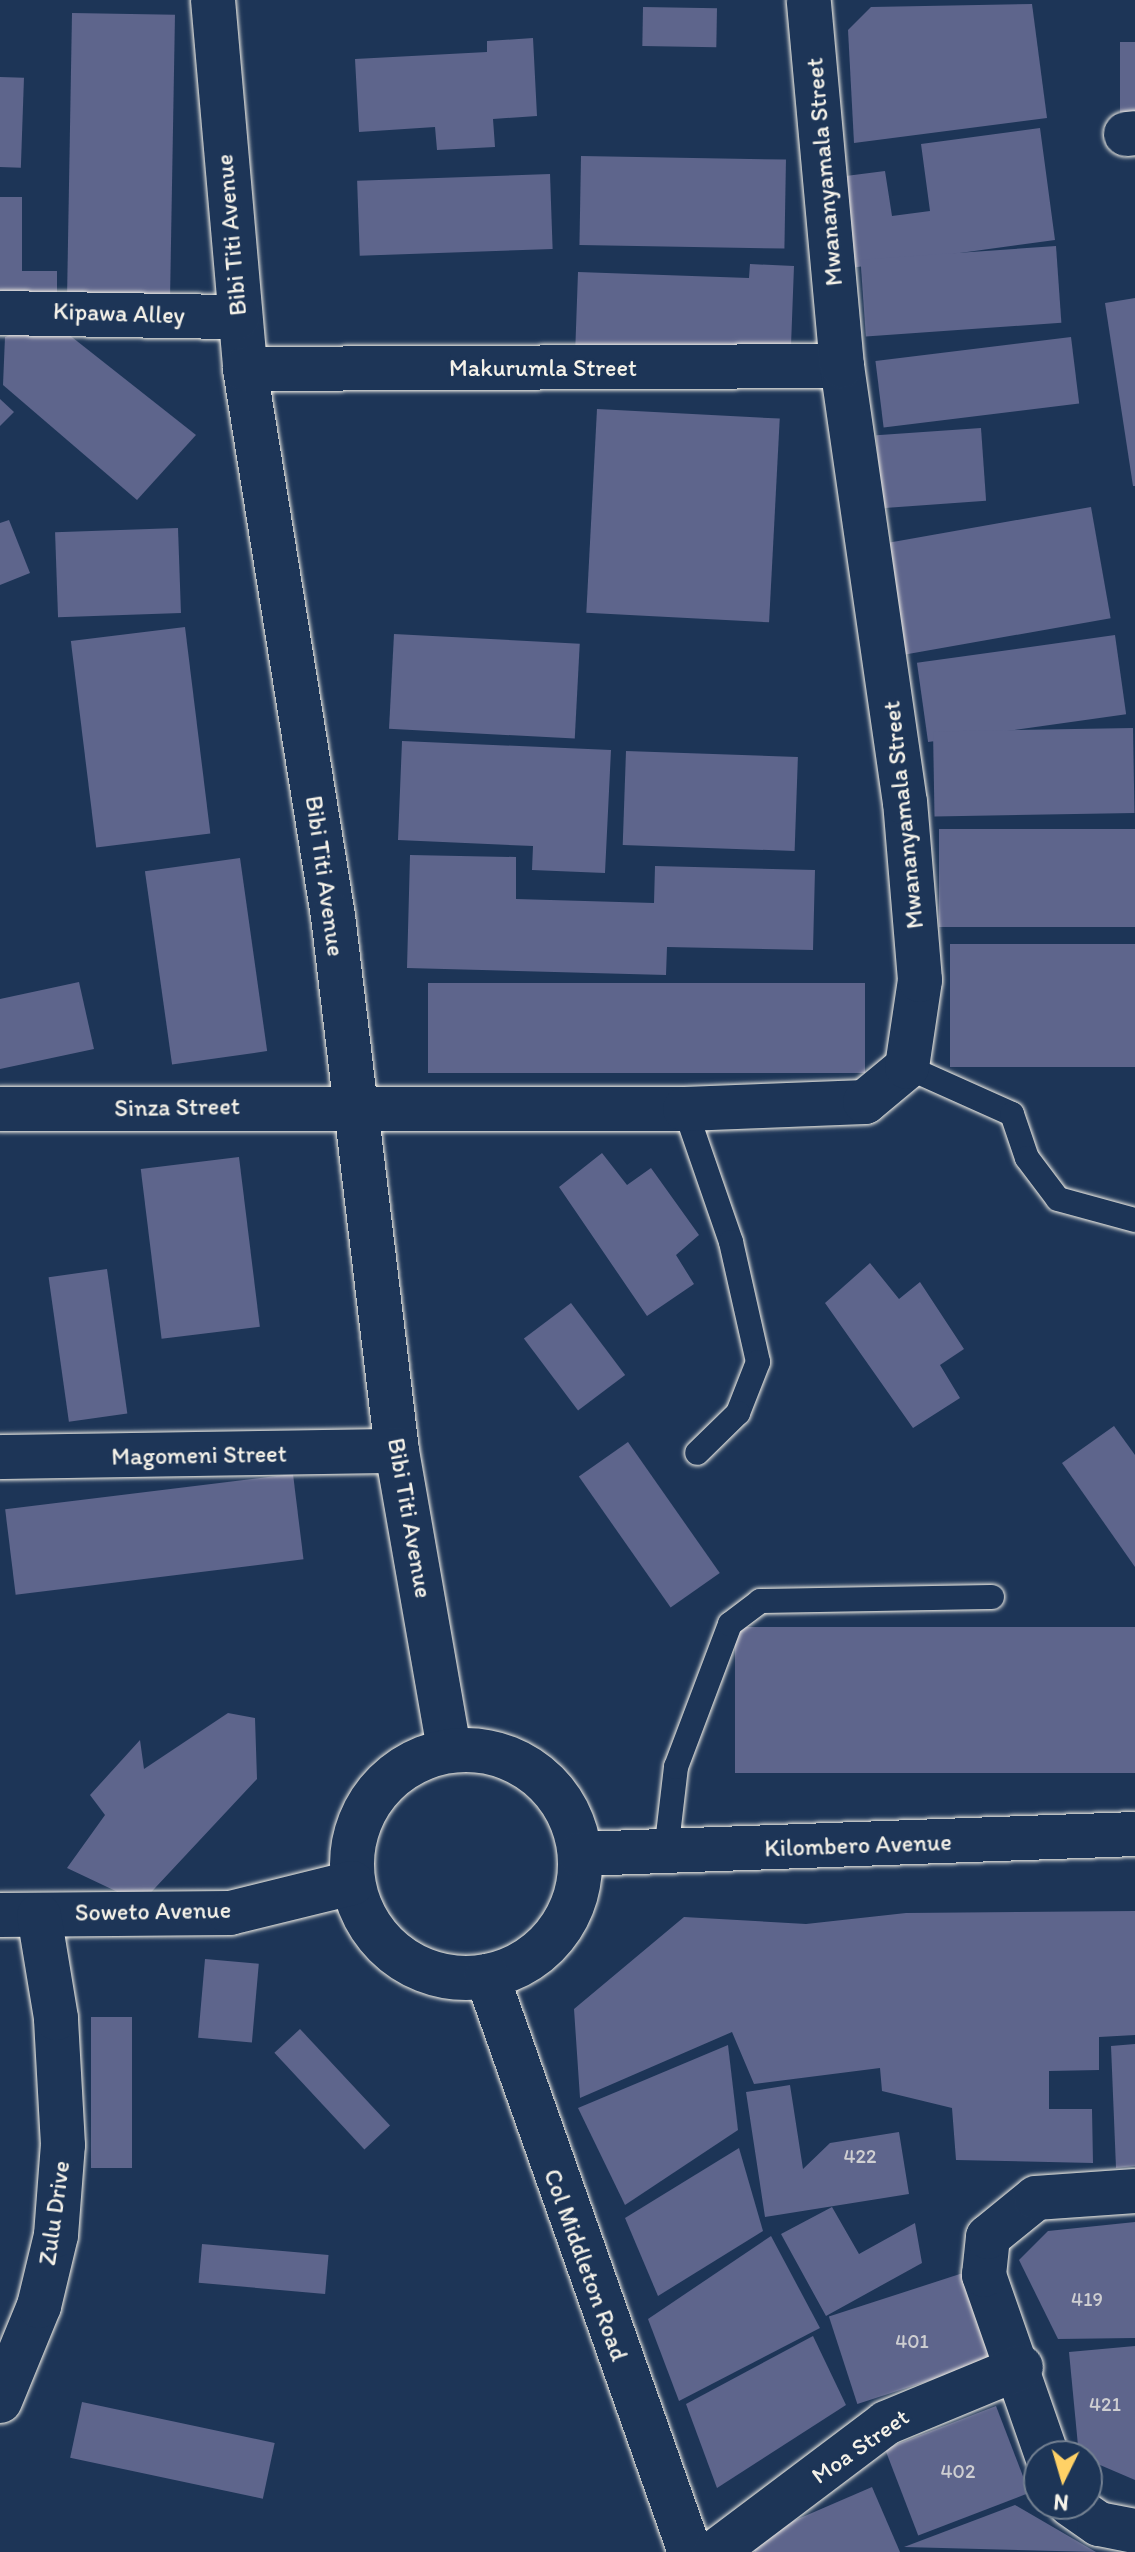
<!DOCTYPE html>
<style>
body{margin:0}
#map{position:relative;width:1135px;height:2552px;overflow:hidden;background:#1d3557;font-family:Itim,sans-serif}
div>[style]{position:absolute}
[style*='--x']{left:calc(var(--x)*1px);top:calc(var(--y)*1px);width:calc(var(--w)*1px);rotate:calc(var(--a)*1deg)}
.building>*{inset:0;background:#5e658c;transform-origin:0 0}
.roads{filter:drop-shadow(0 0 2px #f4f1e8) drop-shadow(0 0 2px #f4f1e8)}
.service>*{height:24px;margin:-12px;padding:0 12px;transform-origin:12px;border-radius:12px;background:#1d3557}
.minor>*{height:44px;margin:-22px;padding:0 22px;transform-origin:22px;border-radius:22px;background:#1d3557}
.minor>.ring{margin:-22px;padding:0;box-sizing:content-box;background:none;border:44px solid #1d3557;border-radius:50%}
span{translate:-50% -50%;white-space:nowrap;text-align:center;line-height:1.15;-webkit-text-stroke:6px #1d3557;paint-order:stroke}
.number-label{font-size:20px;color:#ceced1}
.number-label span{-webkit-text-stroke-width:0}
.street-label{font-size:24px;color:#f4f1e8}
.north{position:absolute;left:1023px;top:2440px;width:80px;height:80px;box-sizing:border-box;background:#1d3557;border:2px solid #738091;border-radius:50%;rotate:185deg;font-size:22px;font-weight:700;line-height:32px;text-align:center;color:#f4f1e8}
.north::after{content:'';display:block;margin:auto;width:28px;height:36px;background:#ffd166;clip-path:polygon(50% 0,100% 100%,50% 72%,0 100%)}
</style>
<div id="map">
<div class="building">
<i style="clip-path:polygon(1032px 4px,1047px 118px,854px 143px,848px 30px,871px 7px)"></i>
<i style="left:643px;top:7px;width:74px;height:39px;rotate:1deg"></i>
<i style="left:72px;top:13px;width:103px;height:292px;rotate:1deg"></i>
<i style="clip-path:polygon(533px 38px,537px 116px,493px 119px,495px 147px,437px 150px,435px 127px,359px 132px,355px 59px,487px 52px,487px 41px)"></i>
<i style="left:1120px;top:42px;width:15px;height:72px"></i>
<i style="left:0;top:77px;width:24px;height:90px;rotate:2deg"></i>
<i style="clip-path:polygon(1040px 128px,1055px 240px,850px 268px,838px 177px,885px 171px,892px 216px,930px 211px,921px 144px)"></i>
<i style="left:581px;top:156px;width:205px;height:89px;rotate:1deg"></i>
<i style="left:550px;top:174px;width:75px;height:193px;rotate:88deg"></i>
<i style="clip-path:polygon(0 197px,22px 197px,22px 271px,57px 271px,57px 306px,0 306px)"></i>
<i style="left:1056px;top:246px;width:77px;height:196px;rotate:86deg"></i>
<i style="clip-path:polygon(750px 264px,794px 266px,791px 346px,575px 356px,578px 272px,749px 278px)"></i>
<i style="clip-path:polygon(1135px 298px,1135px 486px,1133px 486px,1105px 303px)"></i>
<i style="clip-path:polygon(49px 319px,196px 435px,137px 500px,3px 385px,5px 337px)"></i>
<i style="left:1071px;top:337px;width:67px;height:197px;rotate:83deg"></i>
<i style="clip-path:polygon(0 399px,14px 412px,0 426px)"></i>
<i style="left:597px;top:409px;width:183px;height:204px;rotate:3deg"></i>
<i style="left:981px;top:428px;width:73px;height:105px;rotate:86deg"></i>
<i style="left:1091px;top:507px;width:113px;height:210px;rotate:80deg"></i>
<i style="clip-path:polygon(9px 520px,30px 573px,0 585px,0 523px)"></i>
<i style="left:178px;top:528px;width:85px;height:123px;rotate:88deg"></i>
<i style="left:185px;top:627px;width:208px;height:115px;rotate:83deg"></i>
<i style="left:394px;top:634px;width:186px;height:95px;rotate:3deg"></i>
<i style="left:1115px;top:635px;width:80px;height:200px;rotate:82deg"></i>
<i style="left:1133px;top:728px;width:85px;height:200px;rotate:89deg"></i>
<i style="clip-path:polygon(402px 741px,611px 750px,605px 873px,532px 870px,533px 846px,398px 840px)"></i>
<i style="left:626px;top:751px;width:172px;height:94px;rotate:2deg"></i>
<i style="left:1135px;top:829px;width:98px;height:196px;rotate:90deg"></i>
<i style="clip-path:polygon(410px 855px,516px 857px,516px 899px,654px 903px,655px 866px,815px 870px,813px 950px,667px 947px,666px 975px,407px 968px)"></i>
<i style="left:240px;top:858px;width:195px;height:96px;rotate:82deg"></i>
<i style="left:1135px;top:944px;width:123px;height:185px;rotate:90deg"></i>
<i style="clip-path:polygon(79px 982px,94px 1049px,0 1069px,0 999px)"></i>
<i style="left:428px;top:983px;width:437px;height:90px"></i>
<i style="clip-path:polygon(602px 1153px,627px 1185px,651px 1168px,699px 1235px,676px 1255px,694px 1284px,647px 1316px,559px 1187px)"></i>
<i style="left:239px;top:1157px;width:171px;height:99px;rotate:83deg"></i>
<i style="clip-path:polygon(870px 1263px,899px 1299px,920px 1282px,964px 1349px,940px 1365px,960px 1398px,913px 1428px,825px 1303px)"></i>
<i style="left:107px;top:1269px;width:146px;height:59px;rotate:82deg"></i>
<i style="left:571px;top:1303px;width:90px;height:59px;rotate:53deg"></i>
<i style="clip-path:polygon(1114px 1426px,1135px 1455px,1135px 1567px,1062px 1463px)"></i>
<i style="left:628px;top:1442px;width:160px;height:60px;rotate:55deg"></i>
<i style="left:293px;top:1474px;width:86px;height:290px;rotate:83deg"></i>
<i style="left:1135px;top:1627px;width:146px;height:400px;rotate:90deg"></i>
<i style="clip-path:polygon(228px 1713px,255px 1718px,257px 1779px,141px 1903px,67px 1868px,105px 1815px,90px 1795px,140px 1740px,144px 1769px)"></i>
<i style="clip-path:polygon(1135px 1911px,1135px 2035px,1099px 2037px,1099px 2070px,1049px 2071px,1049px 2109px,1092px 2109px,1093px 2163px,956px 2160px,952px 2108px,882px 2091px,880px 2068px,754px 2084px,732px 2032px,580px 2098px,574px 2009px,684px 1917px,806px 1924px,906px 1913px)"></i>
<i style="left:205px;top:1959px;width:54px;height:79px;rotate:5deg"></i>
<i style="left:91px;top:2017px;width:41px;height:151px"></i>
<i style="left:300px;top:2029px;width:132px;height:35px;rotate:47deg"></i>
<i style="clip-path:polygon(1135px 2044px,1135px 2166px,1116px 2168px,1111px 2046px)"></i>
<i style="clip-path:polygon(728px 2045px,738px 2130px,625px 2205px,578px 2108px)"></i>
<i style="clip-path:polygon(790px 2085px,803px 2169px,830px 2143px,899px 2132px,909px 2194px,765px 2217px,746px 2092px)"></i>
<i style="clip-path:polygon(739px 2148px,763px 2231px,658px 2296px,625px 2218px)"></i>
<i style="clip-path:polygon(832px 2207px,859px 2254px,915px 2223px,922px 2263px,826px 2316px,781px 2234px)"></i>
<i style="clip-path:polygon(1135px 2222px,1135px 2338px,1058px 2339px,1019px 2260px,1048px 2231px)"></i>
<i style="clip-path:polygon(771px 2236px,820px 2328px,679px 2401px,648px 2319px)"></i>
<i style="left:202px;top:2244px;width:127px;height:39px;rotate:5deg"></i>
<i style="left:963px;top:2273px;width:92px;height:141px;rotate:72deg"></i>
<i style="clip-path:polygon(813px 2336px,846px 2405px,717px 2488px,686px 2404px)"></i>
<i style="clip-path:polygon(1135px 2346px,1135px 2480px,1079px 2456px,1069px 2352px)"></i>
<i style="left:82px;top:2402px;width:197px;height:57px;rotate:12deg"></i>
<i style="left:996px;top:2406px;width:93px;height:119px;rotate:69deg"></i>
<i style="clip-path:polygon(872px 2487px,900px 2552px,755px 2552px,749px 2540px)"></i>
<i style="clip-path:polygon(1015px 2505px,1096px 2552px,904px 2547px)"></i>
</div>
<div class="roads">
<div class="service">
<i style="--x:907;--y:1067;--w:115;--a:24.1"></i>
<i style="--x:1012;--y:1114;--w:46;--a:71.2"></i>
<i style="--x:1027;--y:1158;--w:51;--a:52.9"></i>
<i style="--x:1058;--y:1199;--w:80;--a:15.3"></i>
<i style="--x:685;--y:1109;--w:141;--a:70.9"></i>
<i style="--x:731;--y:1242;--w:123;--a:77.3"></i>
<i style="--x:758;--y:1362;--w:55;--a:111.4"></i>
<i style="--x:738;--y:1413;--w:57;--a:135.7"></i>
<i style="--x:666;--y:1852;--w:86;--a:-83.3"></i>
<i style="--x:676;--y:1767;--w:153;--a:-69.3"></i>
<i style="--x:730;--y:1624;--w:38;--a:-37"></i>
<i style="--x:760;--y:1601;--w:232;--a:-1"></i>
</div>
<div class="minor">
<i style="--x:213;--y:0;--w:370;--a:85"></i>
<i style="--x:245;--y:369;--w:554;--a:80.86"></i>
<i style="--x:333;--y:916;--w:539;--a:83.18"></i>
<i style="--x:397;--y:1451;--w:303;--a:80.1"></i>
<i style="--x:1126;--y:134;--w:9;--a:-6"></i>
<i style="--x:0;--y:313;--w:238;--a:1"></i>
<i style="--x:245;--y:369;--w:597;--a:-0.29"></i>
<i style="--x:0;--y:1109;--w:685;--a:0"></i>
<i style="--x:685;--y:1109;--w:180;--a:-2.2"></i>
<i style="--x:865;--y:1102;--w:55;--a:-39.8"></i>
<i style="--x:907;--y:1067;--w:88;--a:-81.5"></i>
<i style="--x:920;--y:980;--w:178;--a:-94.8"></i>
<i style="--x:905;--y:803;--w:442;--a:-98.2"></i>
<i style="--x:842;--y:366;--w:367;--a:-95.2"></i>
<i style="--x:0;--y:1457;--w:397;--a:-0.9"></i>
<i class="ring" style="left:352px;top:1750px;width:184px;height:184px"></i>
<i style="--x:580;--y:1854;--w:555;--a:-2.06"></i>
<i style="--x:0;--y:1915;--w:230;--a:-0.5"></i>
<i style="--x:230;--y:1913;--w:126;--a:-13.8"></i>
<i style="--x:487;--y:1976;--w:611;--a:70.59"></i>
<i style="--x:0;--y:2401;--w:103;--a:-67.7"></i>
<i style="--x:39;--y:2306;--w:73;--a:-76.5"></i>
<i style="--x:56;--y:2235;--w:90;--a:-85.6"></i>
<i style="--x:63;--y:2145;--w:127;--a:-93.2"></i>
<i style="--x:56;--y:2018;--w:104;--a:-99.4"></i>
<i style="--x:1047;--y:2456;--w:192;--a:-109.2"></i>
<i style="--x:984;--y:2275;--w:38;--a:-84"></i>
<i style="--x:988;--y:2237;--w:62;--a:-39.1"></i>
<i style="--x:1036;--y:2198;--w:99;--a:-4"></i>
<i style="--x:1070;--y:2504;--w:35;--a:35"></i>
<i style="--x:1099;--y:2524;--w:37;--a:11"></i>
<i style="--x:715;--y:2552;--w:214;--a:-37"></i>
<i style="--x:886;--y:2423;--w:146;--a:-22.5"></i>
</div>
</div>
<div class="number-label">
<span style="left:860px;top:2156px">422</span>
<span style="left:1087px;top:2299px">419</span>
<span style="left:912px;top:2341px">401</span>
<span style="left:1105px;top:2404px">421</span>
<span style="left:958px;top:2471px">402</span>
</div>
<div class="street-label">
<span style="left:824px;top:172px;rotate:-95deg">Mwananyamala Street</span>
<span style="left:231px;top:235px;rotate:-95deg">Bibi Titi Avenue</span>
<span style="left:119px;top:313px;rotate:2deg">Kipawa Alley</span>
<span style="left:543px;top:368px">Makurumla Street</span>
<span style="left:903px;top:815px;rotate:-96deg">Mwananyamala Street</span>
<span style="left:325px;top:876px;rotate:82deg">Bibi Titi Avenue</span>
<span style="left:177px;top:1107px;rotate:-1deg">Sinza Street</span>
<span style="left:199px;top:1455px;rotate:-1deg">Magomeni Street</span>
<span style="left:410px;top:1518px;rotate:80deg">Bibi Titi Avenue</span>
<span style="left:858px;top:1845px;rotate:-2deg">Kilombero Avenue</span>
<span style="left:153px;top:1911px;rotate:-1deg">Soweto Avenue</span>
<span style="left:54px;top:2213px;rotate:-82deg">Zulu Drive</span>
<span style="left:586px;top:2265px;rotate:70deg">Col Middleton Road</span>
<span style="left:860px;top:2446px;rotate:-35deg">Moa Street</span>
</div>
<div class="north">N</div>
</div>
